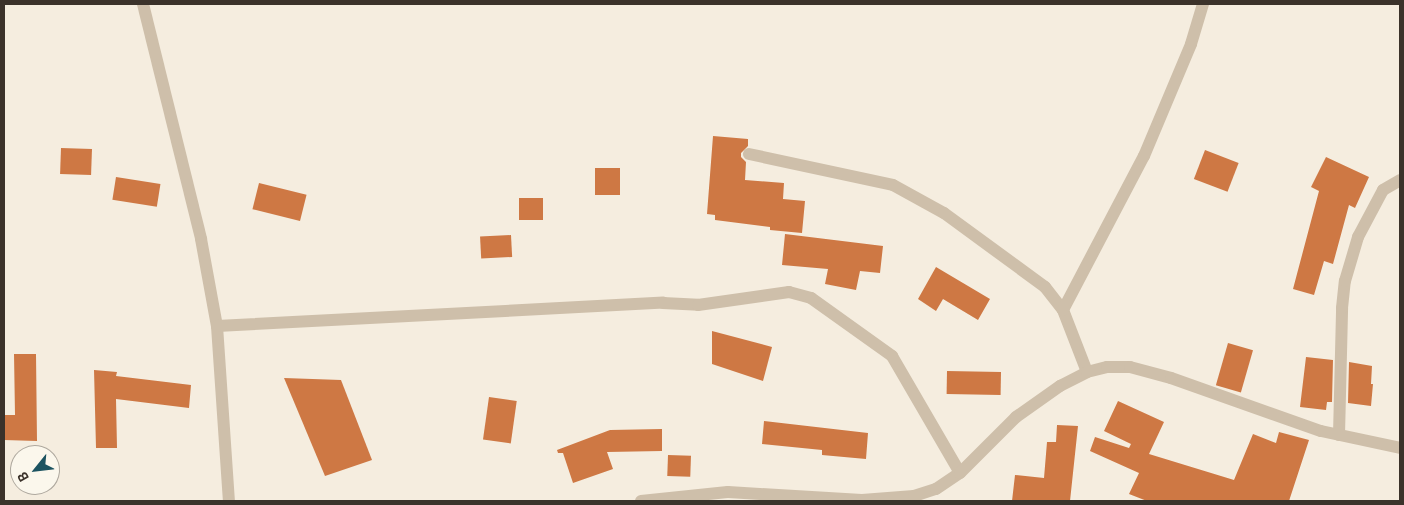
<!DOCTYPE html>
<style>
body{margin:0}
#map{position:relative;width:1404px;height:505px;overflow:hidden;background:#f5eddf;font-family:"PT Sans",sans-serif}
div>[style]{position:absolute}
[style*='--x']{left:calc(var(--x)*1px);top:calc(var(--y)*1px);width:calc(var(--w)*1px);rotate:calc(var(--a)*1deg)}
.building>*{inset:0;background:#ce7844;transform-origin:0 0}
.minor>*{height:12px;margin:-6px;padding:0 6px;transform-origin:6px;border-radius:6px;background:#cebfaa}
span{translate:-50% -50%;white-space:nowrap;text-align:center;line-height:1.15;-webkit-text-stroke:4.5px #fbf7ec;paint-order:stroke}
.frame{position:absolute;inset:0;border:5px solid #3b322a;pointer-events:none}
.north{position:absolute;left:10px;top:445px;width:50px;height:50px;box-sizing:border-box;background:#fbf7ec;border:1px solid #aea89e;border-radius:50%;rotate:241deg;font-size:14px;font-weight:700;line-height:20px;text-align:center;color:#3b322a}
.north::after{content:'';display:block;margin:auto;width:18px;height:22px;background:#1c5360;clip-path:polygon(50% 0,100% 100%,50% 72%,0 100%)}
</style>
<div id="map">
<div class="building">
<i style="clip-path:polygon(713px 136px,748px 139px,748px 146px,741px 153px,741px 157px,746px 162px,745px 180px,784px 183px,783px 199px,805px 201px,802px 233px,770px 230px,770px 227px,715px 220px,715px 215px,707px 214px)"></i>
<i style="left:61px;top:148px;width:31px;height:26px;rotate:2deg"></i>
<i style="left:1205px;top:150px;width:36px;height:31px;rotate:21deg"></i>
<i style="clip-path:polygon(1326px 157px,1369px 177px,1355px 208px,1349px 205px,1333px 264px,1324px 261px,1314px 295px,1293px 289px,1319px 191px,1311px 187px)"></i>
<i style="left:595px;top:168px;width:25px;height:27px"></i>
<i style="left:116px;top:177px;width:45px;height:23px;rotate:9deg"></i>
<i style="left:259px;top:183px;width:49px;height:27px;rotate:14deg"></i>
<i style="left:519px;top:198px;width:24px;height:22px"></i>
<i style="clip-path:polygon(785px 234px,883px 246px,880px 273px,860px 271px,856px 290px,825px 284px,828px 269px,782px 265px)"></i>
<i style="left:511px;top:235px;width:22px;height:31px;rotate:87deg"></i>
<i style="clip-path:polygon(936px 267px,990px 299px,978px 320px,943px 299px,936px 311px,918px 299px)"></i>
<i style="clip-path:polygon(712px 331px,772px 347px,763px 381px,712px 364px)"></i>
<i style="left:1228px;top:343px;width:26px;height:44px;rotate:16deg"></i>
<i style="clip-path:polygon(14px 354px,36px 354px,37px 441px,4px 440px,4px 415px,15px 415px)"></i>
<i style="clip-path:polygon(1306px 357px,1333px 360px,1332px 402px,1327px 402px,1326px 410px,1300px 407px)"></i>
<i style="clip-path:polygon(1349px 362px,1372px 366px,1371px 384px,1373px 384px,1371px 406px,1348px 403px)"></i>
<i style="clip-path:polygon(94px 370px,117px 372px,116px 376px,191px 385px,189px 408px,116px 399px,117px 448px,96px 448px)"></i>
<i style="left:947px;top:371px;width:54px;height:23px;rotate:1deg"></i>
<i style="clip-path:polygon(284px 378px,341px 380px,372px 460px,325px 476px)"></i>
<i style="left:489px;top:397px;width:28px;height:43px;rotate:8deg"></i>
<i style="clip-path:polygon(1118px 401px,1164px 422px,1149px 454px,1234px 480px,1253px 434px,1276px 443px,1279px 432px,1309px 440px,1289px 501px,1147px 501px,1129px 494px,1139px 473px,1090px 451px,1095px 437px,1129px 448px,1131px 444px,1104px 431px)"></i>
<i style="clip-path:polygon(764px 421px,868px 433px,866px 459px,822px 455px,822px 450px,762px 444px)"></i>
<i style="clip-path:polygon(1057px 425px,1078px 426px,1070px 501px,1012px 501px,1015px 475px,1044px 478px,1047px 442px,1056px 442px)"></i>
<i style="clip-path:polygon(662px 429px,662px 451px,607px 452px,613px 469px,573px 483px,563px 453px,558px 453px,557px 450px,610px 430px)"></i>
<i style="left:668px;top:455px;width:23px;height:21px;rotate:2deg"></i>
</div>
<div class="minor">
<i style="--x:143;--y:4;--w:242;--a:76.1"></i>
<i style="--x:201;--y:239;--w:88;--a:79.6"></i>
<i style="--x:217;--y:326;--w:175;--a:86.1"></i>
<i style="--x:749;--y:154;--w:147;--a:12.1"></i>
<i style="--x:893;--y:185;--w:58;--a:28.8"></i>
<i style="--x:944;--y:213;--w:125;--a:36.2"></i>
<i style="--x:1045;--y:287;--w:29;--a:52"></i>
<i style="--x:1063;--y:310;--w:66;--a:68.8"></i>
<i style="--x:1063;--y:310;--w:174;--a:-62.3"></i>
<i style="--x:1144;--y:156;--w:121;--a:-67.2"></i>
<i style="--x:1191;--y:44;--w:42;--a:-73.3"></i>
<i style="--x:217;--y:326;--w:447;--a:-3"></i>
<i style="--x:663;--y:303;--w:35;--a:3"></i>
<i style="--x:698;--y:305;--w:92;--a:-8.1"></i>
<i style="--x:789;--y:292;--w:23;--a:15"></i>
<i style="--x:811;--y:298;--w:100;--a:35.6"></i>
<i style="--x:892;--y:356;--w:135;--a:59.8"></i>
<i style="--x:1339;--y:435;--w:127;--a:-88.6"></i>
<i style="--x:1342;--y:308;--w:27;--a:-84"></i>
<i style="--x:1345;--y:281;--w:46;--a:-73.5"></i>
<i style="--x:1358;--y:237;--w:53;--a:-62"></i>
<i style="--x:1383;--y:190;--w:20;--a:-30"></i>
<i style="--x:641;--y:501;--w:87;--a:-5.9"></i>
<i style="--x:728;--y:492;--w:134;--a:3.4"></i>
<i style="--x:862;--y:500;--w:52;--a:-4.4"></i>
<i style="--x:914;--y:496;--w:23;--a:-18"></i>
<i style="--x:936;--y:489;--w:29;--a:-34"></i>
<i style="--x:960;--y:473;--w:79;--a:-45"></i>
<i style="--x:1016;--y:417;--w:54;--a:-35.2"></i>
<i style="--x:1060;--y:386;--w:30;--a:-27"></i>
<i style="--x:1087;--y:372;--w:21;--a:-14"></i>
<i style="--x:1107;--y:367;--w:23;--a:0"></i>
<i style="--x:1130;--y:367;--w:42;--a:15"></i>
<i style="--x:1171;--y:378;--w:159;--a:19.5"></i>
<i style="--x:1321;--y:431;--w:81;--a:12.1"></i>
</div>
<div class="frame"></div>
<div class="north">B</div>
</div>
